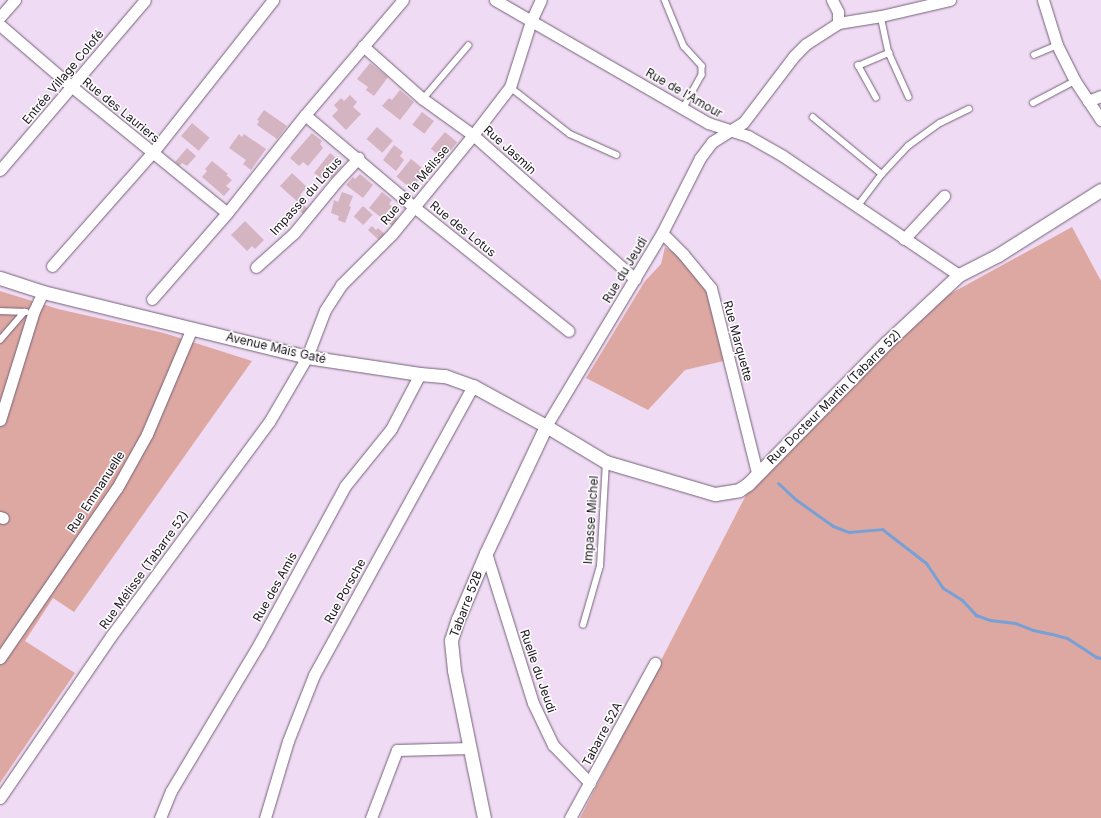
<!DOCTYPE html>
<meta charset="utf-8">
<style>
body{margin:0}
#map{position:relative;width:1101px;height:818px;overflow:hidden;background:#f0dbf4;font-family:Inter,sans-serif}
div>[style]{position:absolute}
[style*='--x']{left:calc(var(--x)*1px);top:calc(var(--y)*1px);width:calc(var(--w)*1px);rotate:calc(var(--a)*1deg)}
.green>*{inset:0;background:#dea8a2}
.stream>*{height:3px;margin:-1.5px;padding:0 1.5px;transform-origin:1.5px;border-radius:1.5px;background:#76a0d6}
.building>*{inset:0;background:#d4b4c0;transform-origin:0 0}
.roads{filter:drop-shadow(0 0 1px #736177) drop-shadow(0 0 1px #736177)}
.service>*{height:5.5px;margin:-2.75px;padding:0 2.75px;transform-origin:2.75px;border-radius:2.75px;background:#fff}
.minor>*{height:11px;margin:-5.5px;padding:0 5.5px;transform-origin:5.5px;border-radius:5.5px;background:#fff}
.tertiary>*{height:13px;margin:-6.5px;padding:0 6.5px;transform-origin:6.5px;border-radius:6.5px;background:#fff}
span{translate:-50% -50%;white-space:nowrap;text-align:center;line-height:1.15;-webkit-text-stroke:3px #fff;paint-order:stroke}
.street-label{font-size:12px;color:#1b141d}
</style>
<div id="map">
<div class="green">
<i style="clip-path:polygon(1072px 227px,1101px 281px,1101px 818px,580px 818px,746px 495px,827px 410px,948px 295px)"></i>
<i style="clip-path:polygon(665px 247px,682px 258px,709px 295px,724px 361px,685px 370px,648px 410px,586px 378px,645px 281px,661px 264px)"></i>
<i style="clip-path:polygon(0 291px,58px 309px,164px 333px,252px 361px,74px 612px,53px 598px,25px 641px,75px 673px,0 783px)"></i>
</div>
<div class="stream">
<i style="--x:778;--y:483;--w:23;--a:43"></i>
<i style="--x:795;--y:499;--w:47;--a:35.4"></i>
<i style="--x:833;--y:526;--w:17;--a:21"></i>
<i style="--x:849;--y:532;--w:33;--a:-5"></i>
<i style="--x:882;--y:529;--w:56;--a:37.7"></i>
<i style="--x:926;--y:563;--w:30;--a:56"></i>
<i style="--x:943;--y:588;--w:22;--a:32"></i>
<i style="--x:962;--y:600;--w:21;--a:47"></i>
<i style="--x:976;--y:615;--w:15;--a:20"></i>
<i style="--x:990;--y:620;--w:25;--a:7"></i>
<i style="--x:1015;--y:623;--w:19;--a:21"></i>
<i style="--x:1033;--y:630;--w:19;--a:12"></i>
<i style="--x:1052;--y:634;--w:16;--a:15"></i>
<i style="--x:1067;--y:638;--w:35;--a:33"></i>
<i style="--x:1096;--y:657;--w:5;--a:11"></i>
</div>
<div class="building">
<i style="clip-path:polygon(370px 63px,388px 77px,374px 96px,366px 90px,368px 87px,357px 79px)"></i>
<i style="clip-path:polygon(400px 90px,414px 102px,400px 120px,382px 106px,389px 98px,392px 100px)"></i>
<i style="clip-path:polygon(350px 95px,357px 102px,353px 107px,361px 114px,346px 130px,332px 116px,338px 110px,334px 105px,341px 98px,344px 101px)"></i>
<i style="clip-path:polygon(264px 110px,287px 126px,277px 139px,257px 125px,259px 121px,257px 120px)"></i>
<i style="left:422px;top:112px;width:15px;height:16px;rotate:37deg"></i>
<i style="left:192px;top:123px;width:23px;height:17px;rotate:40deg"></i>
<i style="left:377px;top:127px;width:21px;height:16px;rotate:41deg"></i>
<i style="left:445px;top:132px;width:16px;height:22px;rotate:40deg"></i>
<i style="clip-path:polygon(312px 133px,322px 141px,320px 144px,323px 148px,308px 166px,303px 162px,299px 166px,290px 158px)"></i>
<i style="clip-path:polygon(239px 134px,242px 137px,244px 134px,266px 149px,251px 170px,243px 164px,246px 160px,229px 148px)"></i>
<i style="clip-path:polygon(394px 145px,403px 152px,400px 156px,404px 160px,396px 171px,383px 160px)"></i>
<i style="clip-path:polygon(187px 148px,196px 156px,187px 166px,182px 163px,179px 166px,175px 162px)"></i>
<i style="clip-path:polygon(330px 153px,336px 158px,334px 160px,342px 166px,331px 179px,325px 174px,321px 178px,314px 173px)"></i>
<i style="left:411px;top:159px;width:19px;height:23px;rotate:39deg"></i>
<i style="clip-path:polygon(212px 161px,228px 174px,226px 175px,232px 180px,226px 186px,230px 189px,224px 196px,202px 177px,207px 171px,205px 169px)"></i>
<i style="clip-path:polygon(292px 173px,307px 187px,300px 195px,304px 198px,299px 203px,280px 186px)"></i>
<i style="clip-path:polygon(360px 174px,373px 185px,363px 198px,346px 185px,353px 177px,355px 179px)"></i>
<i style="clip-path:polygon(342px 192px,353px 196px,349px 206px,351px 207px,345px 223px,338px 220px,339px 216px,331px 213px,334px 200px,338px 202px)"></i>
<i style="clip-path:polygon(382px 192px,392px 200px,389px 204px,398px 211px,394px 216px,398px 219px,392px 226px,369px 208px)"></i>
<i style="left:302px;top:203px;width:8px;height:7px;rotate:45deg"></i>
<i style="left:363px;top:206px;width:13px;height:14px;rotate:42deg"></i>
<i style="clip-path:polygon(245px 221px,264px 240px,255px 249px,252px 246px,247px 251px,231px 235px)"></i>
<i style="clip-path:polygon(372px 226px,376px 230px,378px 228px,386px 235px,380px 241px,368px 230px)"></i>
</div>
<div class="roads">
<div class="service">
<i style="--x:665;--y:0;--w:50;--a:67.6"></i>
<i style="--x:684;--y:46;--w:27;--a:48"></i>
<i style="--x:702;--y:66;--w:9;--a:90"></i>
<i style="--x:702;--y:75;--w:37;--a:119"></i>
<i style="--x:881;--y:16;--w:38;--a:78"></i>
<i style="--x:889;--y:53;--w:48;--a:65.6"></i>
<i style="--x:1034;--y:55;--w:25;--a:-23"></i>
<i style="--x:510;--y:87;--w:76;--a:38.1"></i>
<i style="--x:570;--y:134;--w:51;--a:24.1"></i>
<i style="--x:876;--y:98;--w:37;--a:-119"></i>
<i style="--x:858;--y:66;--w:34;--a:-23"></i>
<i style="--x:423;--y:99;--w:70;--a:-49.7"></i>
<i style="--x:1033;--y:103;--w:47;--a:-27.6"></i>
<i style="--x:813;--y:117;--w:89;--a:39.6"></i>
<i style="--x:857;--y:207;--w:41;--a:-52.9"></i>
<i style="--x:882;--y:174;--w:38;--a:-47"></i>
<i style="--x:908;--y:146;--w:39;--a:-36"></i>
<i style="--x:940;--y:123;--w:32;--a:-26"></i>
<i style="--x:0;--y:311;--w:26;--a:2"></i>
<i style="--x:0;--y:340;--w:37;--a:-49"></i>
<i style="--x:583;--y:625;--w:61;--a:-73.9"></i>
<i style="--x:600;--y:566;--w:104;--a:-86.7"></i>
</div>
<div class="minor">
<i style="--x:495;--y:0;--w:246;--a:30"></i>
<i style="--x:708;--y:123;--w:42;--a:18"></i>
<i style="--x:748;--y:136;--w:40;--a:29.7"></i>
<i style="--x:783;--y:156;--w:212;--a:34.1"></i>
<i style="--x:832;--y:0;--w:13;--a:63"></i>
<i style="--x:838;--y:12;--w:11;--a:90"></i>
<i style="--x:1043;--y:0;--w:47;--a:72.7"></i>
<i style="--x:1057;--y:45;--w:40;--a:63.4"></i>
<i style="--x:1075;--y:81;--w:47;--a:56.3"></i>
<i style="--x:0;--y:17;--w:23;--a:-49"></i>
<i style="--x:0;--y:25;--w:94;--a:40.7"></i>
<i style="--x:71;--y:86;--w:201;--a:39.1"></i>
<i style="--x:363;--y:46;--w:80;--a:41.5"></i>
<i style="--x:423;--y:99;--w:62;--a:35.8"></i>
<i style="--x:473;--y:135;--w:217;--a:41.6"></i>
<i style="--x:1088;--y:101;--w:14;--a:-21"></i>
<i style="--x:305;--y:115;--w:143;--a:40.2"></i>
<i style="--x:414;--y:207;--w:198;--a:38.7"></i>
<i style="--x:0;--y:170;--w:223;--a:-49.5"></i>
<i style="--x:662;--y:233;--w:30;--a:45"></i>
<i style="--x:683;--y:254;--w:44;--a:50.5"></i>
<i style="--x:711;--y:288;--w:191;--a:76"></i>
<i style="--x:904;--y:239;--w:59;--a:-47.1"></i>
<i style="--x:52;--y:266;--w:152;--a:-48.5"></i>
<i style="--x:153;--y:152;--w:194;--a:-51.7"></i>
<i style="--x:256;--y:267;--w:51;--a:-41.8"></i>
<i style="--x:294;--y:233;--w:66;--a:-50.5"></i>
<i style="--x:336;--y:182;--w:33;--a:-47"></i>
<i style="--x:152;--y:299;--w:114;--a:-48.9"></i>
<i style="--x:227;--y:213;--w:125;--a:-51.5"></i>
<i style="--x:305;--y:115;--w:151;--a:-49.6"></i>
<i style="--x:0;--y:420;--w:114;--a:-72.7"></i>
<i style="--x:34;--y:311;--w:21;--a:-65"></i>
<i style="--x:546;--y:426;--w:225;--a:-59"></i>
<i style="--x:662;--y:233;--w:84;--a:-63.1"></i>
<i style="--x:700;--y:158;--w:20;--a:-53"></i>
<i style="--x:712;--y:142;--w:36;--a:-32"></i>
<i style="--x:743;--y:123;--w:84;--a:-52.7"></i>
<i style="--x:794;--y:56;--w:17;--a:-45"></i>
<i style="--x:806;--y:44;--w:38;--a:-33"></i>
<i style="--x:838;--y:23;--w:44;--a:-9.2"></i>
<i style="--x:881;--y:16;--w:71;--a:-13.1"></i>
<i style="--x:0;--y:517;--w:3;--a:18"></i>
<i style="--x:486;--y:553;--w:157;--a:72.6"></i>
<i style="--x:533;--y:703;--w:47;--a:64.5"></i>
<i style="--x:553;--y:745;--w:53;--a:45.8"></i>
<i style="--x:0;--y:658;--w:206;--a:-55.5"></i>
<i style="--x:117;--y:488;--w:62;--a:-60.9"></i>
<i style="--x:147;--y:434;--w:115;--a:-67"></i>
<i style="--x:0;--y:798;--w:196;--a:-55.6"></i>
<i style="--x:111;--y:636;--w:266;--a:-53.6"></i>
<i style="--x:269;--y:422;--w:75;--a:-59.7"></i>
<i style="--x:307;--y:357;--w:50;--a:-69"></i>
<i style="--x:325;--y:310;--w:30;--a:-57"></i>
<i style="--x:341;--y:285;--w:72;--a:-45"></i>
<i style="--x:392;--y:234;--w:128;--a:-50.7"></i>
<i style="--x:473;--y:135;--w:61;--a:-52.4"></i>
<i style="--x:510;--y:87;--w:69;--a:-72.3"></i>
<i style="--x:531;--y:21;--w:23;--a:-65"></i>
<i style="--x:160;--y:818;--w:29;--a:-68"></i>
<i style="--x:171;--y:791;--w:171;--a:-59.1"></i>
<i style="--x:259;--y:644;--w:180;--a:-61.4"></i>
<i style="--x:345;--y:486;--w:73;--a:-51.1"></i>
<i style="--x:391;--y:429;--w:62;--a:-62.2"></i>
<i style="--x:265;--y:818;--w:80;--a:-73.4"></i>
<i style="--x:288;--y:741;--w:71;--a:-68.5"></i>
<i style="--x:314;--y:675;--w:330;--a:-61.2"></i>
<i style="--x:371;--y:818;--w:73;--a:-69.1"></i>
<i style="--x:397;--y:750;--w:73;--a:-1.6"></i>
<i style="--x:570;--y:818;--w:177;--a:-61.3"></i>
</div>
<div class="tertiary">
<i style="--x:0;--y:278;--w:45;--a:18"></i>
<i style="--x:43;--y:292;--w:272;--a:13.8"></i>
<i style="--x:307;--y:357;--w:114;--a:8.6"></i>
<i style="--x:420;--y:374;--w:25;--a:5"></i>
<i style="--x:445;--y:376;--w:30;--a:20"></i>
<i style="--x:473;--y:386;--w:83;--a:28.7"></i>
<i style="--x:546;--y:426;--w:70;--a:31"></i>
<i style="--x:606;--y:462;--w:114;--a:16.4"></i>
<i style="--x:715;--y:494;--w:24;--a:-9"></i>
<i style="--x:739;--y:490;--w:11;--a:-34"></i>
<i style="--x:748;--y:484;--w:197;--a:-45.6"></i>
<i style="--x:886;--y:343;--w:100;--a:-43"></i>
<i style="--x:959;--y:275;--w:44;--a:-27.1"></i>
<i style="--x:998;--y:255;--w:122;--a:-32.3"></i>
<i style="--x:484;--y:818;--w:151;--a:-101.5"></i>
<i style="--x:454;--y:670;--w:30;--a:-96"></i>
<i style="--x:451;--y:640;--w:22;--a:-72"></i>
<i style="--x:458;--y:619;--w:72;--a:-67"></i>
<i style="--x:486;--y:553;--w:140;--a:-64.7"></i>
</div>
</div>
<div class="street-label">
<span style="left:63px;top:77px;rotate:-50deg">Entrée Village Colofé</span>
<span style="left:684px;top:93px;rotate:30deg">Rue de l'Amour</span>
<span style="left:121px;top:110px;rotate:39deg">Rue des Lauriers</span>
<span style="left:510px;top:150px;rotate:42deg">Rue Jasmin</span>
<span style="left:415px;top:185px;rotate:-50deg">Rue de la Mélisse</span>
<span style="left:306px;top:196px;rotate:-48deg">Impasse du Lotus</span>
<span style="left:463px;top:229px;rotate:39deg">Rue des Lotus</span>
<span style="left:625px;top:270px;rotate:-59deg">Rue du Jeudi</span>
<span style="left:738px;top:341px;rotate:75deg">Rue Marquette</span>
<span style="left:276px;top:348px;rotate:13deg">Avenue Maïs Gaté</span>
<span style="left:834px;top:397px;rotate:-45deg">Rue Docteur Martin (Tabarre 52)</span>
<span style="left:96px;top:492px;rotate:-57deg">Rue Emmanuelle</span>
<span style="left:591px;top:520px;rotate:-86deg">Impasse Michel</span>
<span style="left:144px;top:570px;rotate:-54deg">Rue Mélisse (Tabarre 52)</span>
<span style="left:275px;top:587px;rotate:-61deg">Rue des Amis</span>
<span style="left:345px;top:591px;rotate:-61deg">Rue Porsche</span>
<span style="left:466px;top:604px;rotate:-69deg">Tabarre 52B</span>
<span style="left:538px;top:671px;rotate:71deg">Ruelle du Jeudi</span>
<span style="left:602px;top:734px;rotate:-62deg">Tabarre 52A</span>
</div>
</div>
